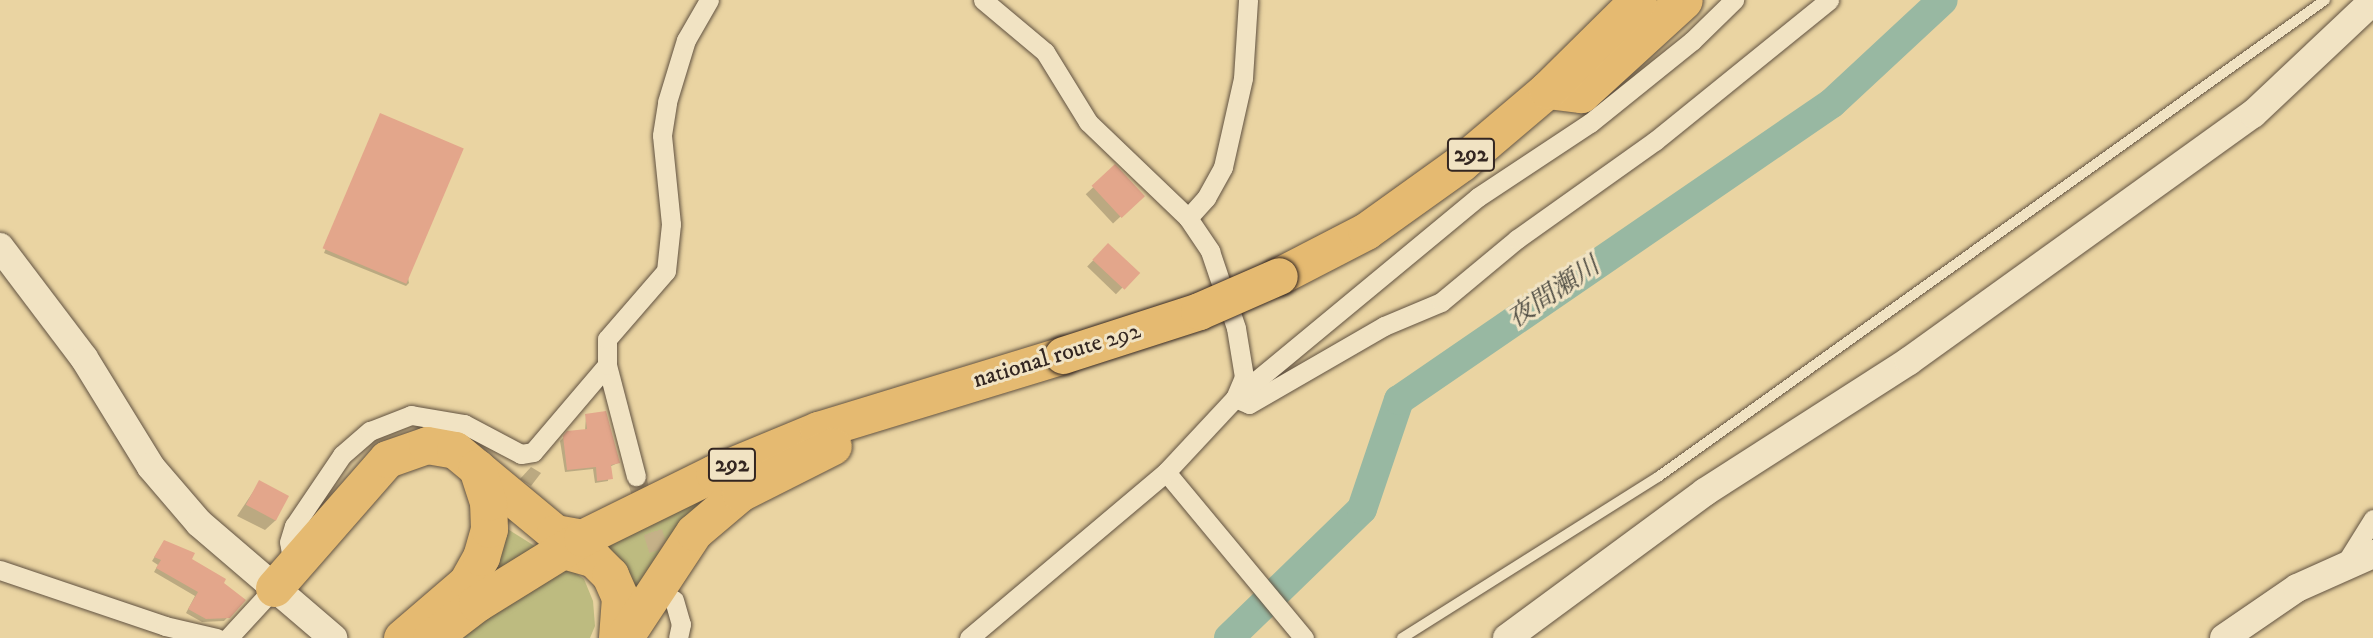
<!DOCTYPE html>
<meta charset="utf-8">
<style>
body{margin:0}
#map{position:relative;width:2373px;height:638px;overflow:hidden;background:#ead4a2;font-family:"IM FELL DW Pica","Noto Serif JP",serif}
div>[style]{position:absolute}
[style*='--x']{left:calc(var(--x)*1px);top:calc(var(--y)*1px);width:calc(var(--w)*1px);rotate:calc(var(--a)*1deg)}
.green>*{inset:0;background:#bdbb80}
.shadow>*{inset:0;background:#0003;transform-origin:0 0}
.river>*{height:30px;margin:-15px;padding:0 15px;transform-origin:15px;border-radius:15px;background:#98b8a2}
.building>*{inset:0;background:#e3a68b;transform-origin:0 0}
.street-tunnel>*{height:19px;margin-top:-9.5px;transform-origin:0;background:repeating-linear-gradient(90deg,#c5b188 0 19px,transparent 0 29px)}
.roads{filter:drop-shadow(0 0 2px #615241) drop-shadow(0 0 2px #615241)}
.lane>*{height:10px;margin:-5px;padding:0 5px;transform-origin:5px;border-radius:5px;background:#f1e3c3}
.street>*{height:19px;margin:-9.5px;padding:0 9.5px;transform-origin:9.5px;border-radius:9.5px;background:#f1e3c3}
.secondary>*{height:28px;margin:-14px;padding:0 14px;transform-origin:14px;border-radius:14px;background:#f1e3c3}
.highway>*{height:37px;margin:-18.5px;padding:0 18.5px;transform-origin:18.5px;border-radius:18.5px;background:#e5ba71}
.bridges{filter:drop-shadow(0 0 2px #332621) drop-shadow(0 0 2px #332621)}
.highway-bridge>*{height:37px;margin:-18.5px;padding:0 18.5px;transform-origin:18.5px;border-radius:18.5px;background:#e5ba71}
span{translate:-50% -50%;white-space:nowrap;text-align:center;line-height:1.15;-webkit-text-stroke:6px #f1e3c3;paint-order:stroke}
.shield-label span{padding:2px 5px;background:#f1e3c3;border:2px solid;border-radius:5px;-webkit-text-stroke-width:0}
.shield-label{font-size:23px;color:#332621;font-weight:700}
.street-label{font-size:24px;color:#332621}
.water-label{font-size:26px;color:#4c4a41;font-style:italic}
</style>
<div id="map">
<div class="green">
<i style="clip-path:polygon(750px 471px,630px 619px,590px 550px)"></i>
<i style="clip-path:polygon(506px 528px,541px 550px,470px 589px)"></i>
<i style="clip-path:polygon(570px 569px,584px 579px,593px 601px,595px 626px,590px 638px,450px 638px,546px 572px)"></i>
</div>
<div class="shadow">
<i style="clip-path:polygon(380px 116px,409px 283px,406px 286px,324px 253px)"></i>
<i style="left:1115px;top:167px;width:40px;height:40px;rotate:47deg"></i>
<i style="left:1108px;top:245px;width:40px;height:30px;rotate:44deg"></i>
<i style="clip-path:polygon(586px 416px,618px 463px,609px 467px,608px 481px,595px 483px,593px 469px,565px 472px,560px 441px,568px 433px,585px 431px)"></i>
<i style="clip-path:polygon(531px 467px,541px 473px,531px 486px,520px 479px)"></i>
<i style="clip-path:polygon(259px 483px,276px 520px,265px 530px,237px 516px)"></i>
<i style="clip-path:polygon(164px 542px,244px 600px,224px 621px,202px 622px,186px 613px,195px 596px,154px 572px,158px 565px,152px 561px)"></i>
</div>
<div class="river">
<i style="--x:1229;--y:638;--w:185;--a:-44.1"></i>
<i style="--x:1362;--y:509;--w:115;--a:-71.3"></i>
<i style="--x:1399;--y:400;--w:525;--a:-34.45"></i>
<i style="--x:1832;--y:103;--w:151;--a:-42.9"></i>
</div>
<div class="building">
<i style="left:380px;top:113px;width:91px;height:147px;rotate:23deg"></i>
<i style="left:1115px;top:164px;width:44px;height:32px;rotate:47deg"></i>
<i style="left:1108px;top:243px;width:44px;height:23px;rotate:43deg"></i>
<i style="clip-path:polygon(606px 411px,620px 463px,611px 465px,613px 479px,597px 481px,596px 467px,567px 470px,563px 436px,567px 431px,587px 429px,585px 414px)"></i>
<i style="left:259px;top:480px;width:34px;height:28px;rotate:28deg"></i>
<i style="clip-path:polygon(164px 540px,195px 553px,192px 559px,226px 579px,224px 583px,246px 600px,230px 618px,206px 619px,188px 609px,198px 592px,156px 568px,161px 560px,154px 557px)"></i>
</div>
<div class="street-tunnel">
<i style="--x:636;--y:476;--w:103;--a:73.1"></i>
</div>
<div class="roads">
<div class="lane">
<i style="--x:1402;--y:638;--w:302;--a:-32.2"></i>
<i style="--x:1658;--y:477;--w:820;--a:-35.57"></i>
</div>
<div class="street">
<i style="--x:983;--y:0;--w:81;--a:40"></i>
<i style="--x:1045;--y:52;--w:82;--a:58.4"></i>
<i style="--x:1088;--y:122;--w:139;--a:43.8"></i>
<i style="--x:1188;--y:218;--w:40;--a:56"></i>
<i style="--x:1210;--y:251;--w:81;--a:71.3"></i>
<i style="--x:1236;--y:328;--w:50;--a:80.7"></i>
<i style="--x:1244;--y:377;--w:23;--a:113"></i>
<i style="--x:1188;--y:218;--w:27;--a:-48"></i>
<i style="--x:1206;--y:198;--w:35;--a:-61"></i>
<i style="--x:1223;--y:167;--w:91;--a:-77.3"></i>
<i style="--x:1243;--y:78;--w:78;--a:-86.3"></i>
<i style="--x:607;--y:365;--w:115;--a:75.4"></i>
<i style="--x:1235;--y:398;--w:15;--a:23"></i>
<i style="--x:1249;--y:404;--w:156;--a:-30"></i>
<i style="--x:1384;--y:326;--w:62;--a:-22.8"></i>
<i style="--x:1441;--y:302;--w:99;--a:-39.7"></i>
<i style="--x:1517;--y:239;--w:169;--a:-35.4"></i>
<i style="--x:1655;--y:141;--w:224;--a:-39"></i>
<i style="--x:1166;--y:472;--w:216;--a:50.3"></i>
<i style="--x:2345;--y:564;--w:53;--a:-58.1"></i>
<i style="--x:293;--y:566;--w:24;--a:-99"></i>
<i style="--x:289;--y:542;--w:17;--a:-73"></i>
<i style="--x:294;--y:526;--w:86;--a:-55.9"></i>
<i style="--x:342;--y:455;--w:37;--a:-41"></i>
<i style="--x:370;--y:431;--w:44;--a:-21.3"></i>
<i style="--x:411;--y:415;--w:54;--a:9.6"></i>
<i style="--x:464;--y:424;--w:64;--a:27.8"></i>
<i style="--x:521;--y:454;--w:12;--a:-9"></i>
<i style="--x:533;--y:452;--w:114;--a:-49.6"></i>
<i style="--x:607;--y:365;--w:26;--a:-90"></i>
<i style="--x:607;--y:339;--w:90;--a:-49.1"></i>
<i style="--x:666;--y:271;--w:47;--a:-83.9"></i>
<i style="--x:671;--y:224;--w:89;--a:-95.8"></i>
<i style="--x:662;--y:135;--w:33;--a:-81"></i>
<i style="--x:667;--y:102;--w:65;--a:-73"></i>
<i style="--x:686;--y:40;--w:46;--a:-60.1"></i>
<i style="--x:0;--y:570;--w:174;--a:18.7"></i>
<i style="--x:165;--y:626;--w:53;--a:13"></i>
<i style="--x:674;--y:600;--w:25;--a:74"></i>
<i style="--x:681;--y:624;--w:14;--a:102"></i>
<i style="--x:228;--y:638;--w:68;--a:-47.4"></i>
<i style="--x:969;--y:638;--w:258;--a:-40.1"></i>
<i style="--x:1166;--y:472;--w:101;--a:-47"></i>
<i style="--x:1235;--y:398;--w:315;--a:-39.6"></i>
<i style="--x:1478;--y:197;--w:134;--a:-33.5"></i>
<i style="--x:1590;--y:123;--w:131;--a:-38.8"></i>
<i style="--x:1692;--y:41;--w:59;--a:-44.3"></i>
</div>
<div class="secondary">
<i style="--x:0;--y:247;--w:139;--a:52.9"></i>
<i style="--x:84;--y:358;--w:128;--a:58.4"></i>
<i style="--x:151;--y:467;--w:74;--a:49.4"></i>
<i style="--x:199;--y:523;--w:177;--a:40.6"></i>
<i style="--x:1507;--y:638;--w:246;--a:-36.4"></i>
<i style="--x:1705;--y:492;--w:242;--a:-32.7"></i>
<i style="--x:1909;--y:361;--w:423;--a:-35.7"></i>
<i style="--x:2253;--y:114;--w:165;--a:-43.3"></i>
<i style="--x:2224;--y:638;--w:88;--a:-34.4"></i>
<i style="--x:2297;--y:588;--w:83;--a:-24.1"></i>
</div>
<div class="highway">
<i style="--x:1547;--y:90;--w:34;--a:7"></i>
<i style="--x:1581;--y:94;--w:139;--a:-42.4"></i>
<i style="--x:1279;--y:276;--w:98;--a:-27.3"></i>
<i style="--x:1366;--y:231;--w:117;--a:-35.6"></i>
<i style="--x:1461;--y:163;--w:113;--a:-40.3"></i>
<i style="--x:1547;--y:90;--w:128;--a:-44.7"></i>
<i style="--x:563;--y:550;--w:32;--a:16"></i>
<i style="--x:594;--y:559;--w:23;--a:45"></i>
<i style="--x:610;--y:575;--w:24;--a:66"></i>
<i style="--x:620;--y:597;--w:41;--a:94.2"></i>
<i style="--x:274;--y:588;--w:171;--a:-48.8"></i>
<i style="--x:387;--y:459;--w:42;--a:-19.3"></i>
<i style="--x:427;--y:445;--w:28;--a:10"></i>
<i style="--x:455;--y:450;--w:130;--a:39.7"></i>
<i style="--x:555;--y:533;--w:27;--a:10"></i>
<i style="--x:402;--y:638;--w:86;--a:-40.7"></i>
<i style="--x:467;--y:582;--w:29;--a:-61"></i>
<i style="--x:481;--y:557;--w:29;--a:-74"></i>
<i style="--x:489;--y:529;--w:27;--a:-92"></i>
<i style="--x:488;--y:502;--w:36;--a:-108"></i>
<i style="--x:431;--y:638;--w:58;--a:-37.3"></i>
<i style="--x:477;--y:603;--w:123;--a:-31.8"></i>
<i style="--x:582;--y:538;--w:147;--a:-26.2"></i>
<i style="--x:714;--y:473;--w:113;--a:-22.5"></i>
<i style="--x:818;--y:430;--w:256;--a:-17"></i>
<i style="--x:624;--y:638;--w:127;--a:-56.6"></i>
<i style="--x:694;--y:532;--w:60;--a:-40.3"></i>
<i style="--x:740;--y:493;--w:104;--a:-26.8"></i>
</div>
</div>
<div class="bridges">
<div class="highway-bridge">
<i style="--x:1063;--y:355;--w:143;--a:-17.9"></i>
<i style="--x:1199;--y:311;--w:87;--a:-23.6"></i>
</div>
</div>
<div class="shield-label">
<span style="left:1471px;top:155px">292</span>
<span style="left:732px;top:465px">292</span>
</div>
<div class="street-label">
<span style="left:1057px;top:356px;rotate:-17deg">national route 292</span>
</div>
<div class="water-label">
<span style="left:1554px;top:293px;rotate:-34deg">夜間瀬川</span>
</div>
</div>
